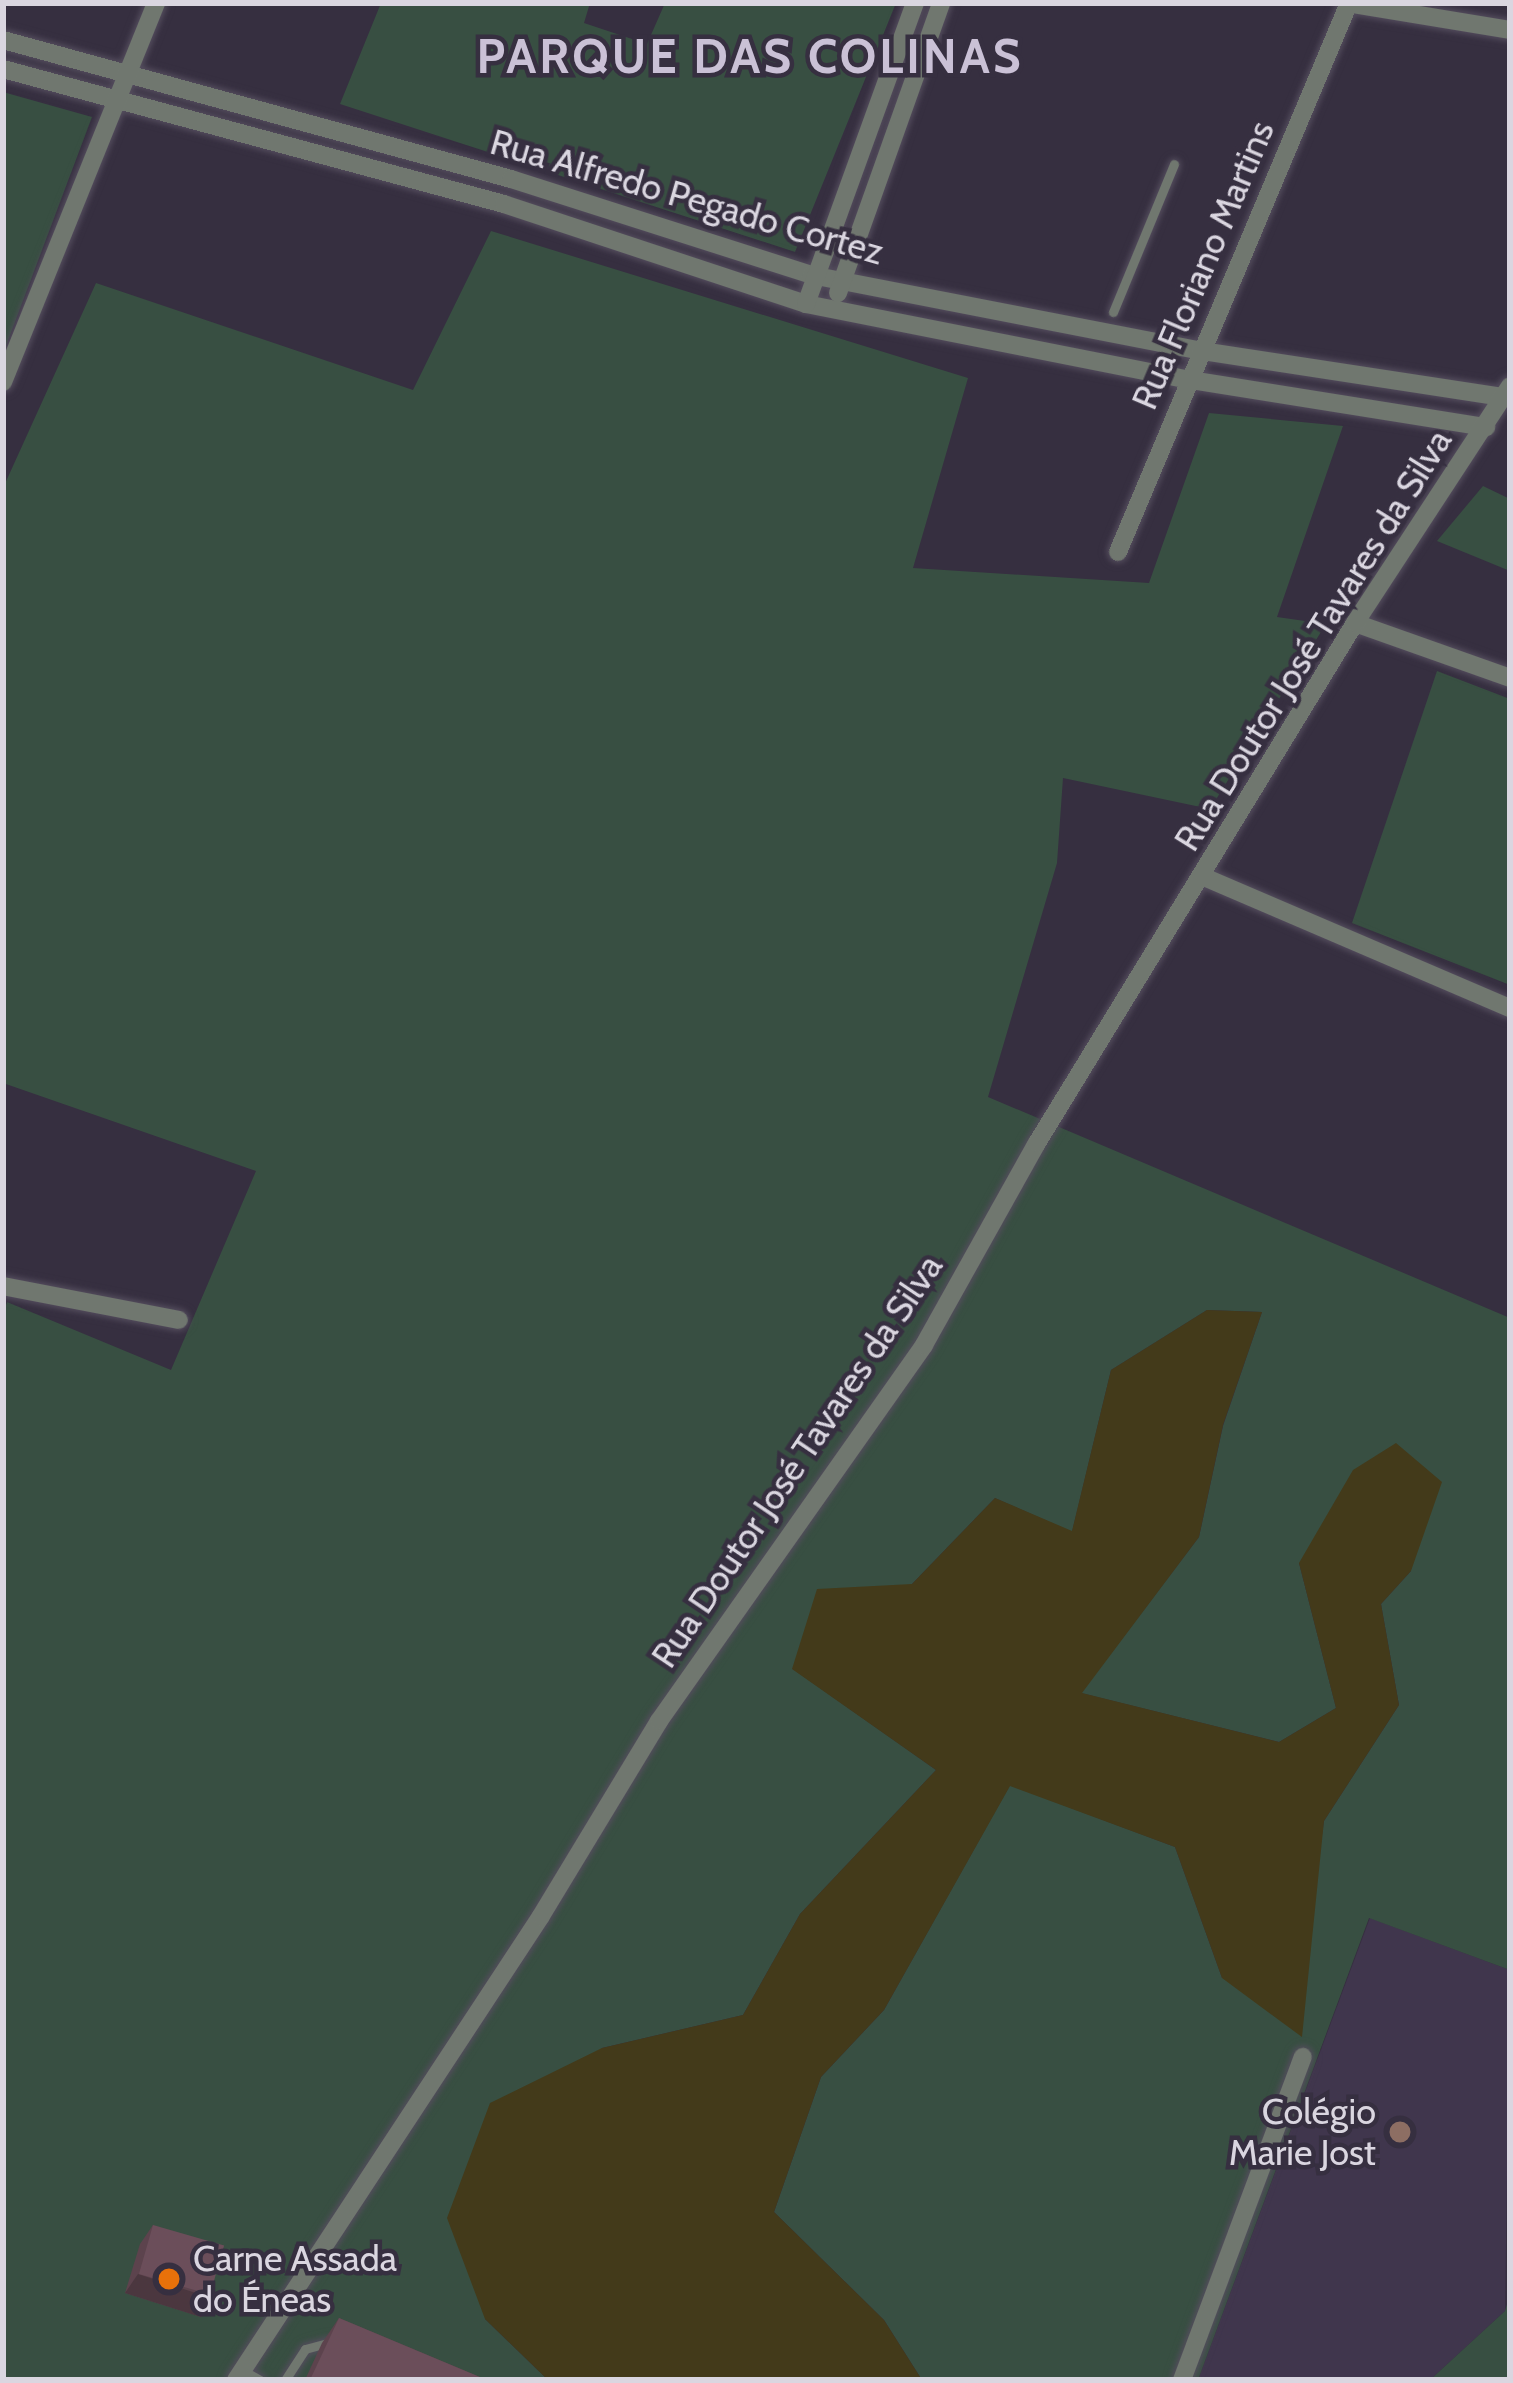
<!DOCTYPE html>
<meta charset="utf-8">
<style>
body{margin:0}
#map{position:relative;width:1513px;height:2383px;overflow:hidden;background:#362f40;font-family:Cabin,sans-serif}
div>[style]{position:absolute}
[style*='--x']{left:calc(var(--x)*1px);top:calc(var(--y)*1px);width:calc(var(--w)*1px);rotate:calc(var(--a)*1deg)}
.built>*{inset:0;background:#40364d}
.green>*{inset:0;background:#384f42}
.sand>*{inset:0;background:#433a1a}
.roads{filter:drop-shadow(0 0 3px #544d5d) drop-shadow(0 0 3px #544d5d)}
.service>*{height:9px;margin:-4.5px;padding:0 4.5px;transform-origin:4.5px;border-radius:4.5px;background:#70776f}
.minor>*{height:18px;margin:-9px;padding:0 9px;transform-origin:9px;border-radius:9px;background:#70776f}
.wall>*{inset:0;background:#5c434d}
.shaded-wall>*{inset:0;background:#4b373f}
.building>*{inset:0;background:#6b4e5a;transform-origin:0 0}
.dots>*{width:33px;height:33px;translate:-50% -50%;box-sizing:border-box;border:6px solid #362f40;border-radius:50%}
span{translate:-50% -50%;white-space:nowrap;text-align:center;line-height:1.15;-webkit-text-stroke:9px #362f40;paint-order:stroke}
.street-label{font-size:36px;color:#dad6e0}
.poi-label{font-size:36px;color:#dad6e0}
.right{translate:-100% -50%;text-align:right}
.left{translate:0 -50%;text-align:left}
.district-label{font-size:48px;color:#cac1d6;font-weight:700;letter-spacing:3px}
.frame{position:absolute;inset:0;border:6px solid #dad6e0;pointer-events:none}
</style>
<div id="map">
<div class="built">
<i style="clip-path:polygon(1370px 1918px,1510px 1970px,1505px 2311px,1430px 2380px,1198px 2380px)"></i>
</div>
<div class="green">
<i style="clip-path:polygon(381px 3px,590px 3px,584px 23px,647px 44px,665px 3px,896px 3px,795px 252px,340px 104px)"></i>
<i style="clip-path:polygon(3px 92px,92px 117px,3px 354px)"></i>
<i style="clip-path:polygon(491px 231px,968px 378px,913px 568px,1149px 583px,1209px 413px,1343px 426px,1277px 617px,1326px 624px,1210px 809px,1063px 778px,1057px 863px,988px 1097px,1510px 1318px,1510px 1970px,1369px 1918px,1198px 2380px,922px 2380px,884px 2320px,774px 2212px,821px 2077px,884px 2010px,1010px 1785px,1175px 1847px,1222px 1978px,1312px 1907px,1324px 1821px,1399px 1705px,1381px 1604px,1411px 1571px,1299px 1563px,1336px 1708px,1279px 1742px,1081px 1693px,1199px 1537px,1223px 1426px,1262px 1312px,1207px 1310px,1111px 1370px,1072px 1532px,995px 1498px,912px 1584px,793px 1669px,936px 1770px,800px 1914px,743px 2015px,602px 2048px,485px 2319px,548px 2380px,3px 2380px,3px 1314px,7px 1302px,171px 1370px,256px 1171px,3px 1083px,3px 488px,96px 283px,413px 390px)"></i>
<i style="clip-path:polygon(1483px 486px,1510px 499px,1510px 571px,1437px 541px)"></i>
<i style="clip-path:polygon(1437px 671px,1510px 699px,1510px 985px,1352px 923px)"></i>
<i style="clip-path:polygon(1510px 2294px,1510px 2380px,1430px 2380px,1505px 2311px)"></i>
</div>
<div class="sand">
<i style="clip-path:polygon(1207px 1310px,1262px 1312px,1223px 1425px,1199px 1537px,1082px 1693px,1279px 1742px,1336px 1708px,1299px 1563px,1353px 1470px,1396px 1443px,1442px 1482px,1411px 1571px,1381px 1604px,1399px 1705px,1324px 1821px,1302px 2037px,1222px 1978px,1175px 1847px,1010px 1786px,884px 2010px,821px 2077px,774px 2212px,884px 2320px,922px 2380px,548px 2380px,485px 2319px,447px 2218px,490px 2103px,602px 2048px,743px 2015px,800px 1914px,936px 1770px,792px 1669px,817px 1589px,912px 1584px,995px 1498px,1072px 1531px,1111px 1370px)"></i>
</div>
<div class="roads">
<div class="service">
<i style="--x:1113;--y:312;--w:160;--a:-67.6"></i>
<i style="--x:242;--y:2370;--w:21;--a:29"></i>
<i style="--x:285;--y:2380;--w:37;--a:-57"></i>
<i style="--x:305;--y:2349;--w:27;--a:-15"></i>
</div>
<div class="minor">
<i style="--x:1347;--y:3;--w:165;--a:9.4"></i>
<i style="--x:3;--y:40;--w:527;--a:15.3"></i>
<i style="--x:511;--y:179;--w:315;--a:17.7"></i>
<i style="--x:811;--y:275;--w:398;--a:11"></i>
<i style="--x:1202;--y:351;--w:305;--a:8.7"></i>
<i style="--x:3;--y:69;--w:519;--a:15.08"></i>
<i style="--x:504;--y:204;--w:318;--a:18.3"></i>
<i style="--x:806;--y:304;--w:392;--a:11.2"></i>
<i style="--x:1191;--y:380;--w:299;--a:9.1"></i>
<i style="--x:838;--y:293;--w:308;--a:-70.4"></i>
<i style="--x:806;--y:304;--w:320;--a:-70.1"></i>
<i style="--x:3;--y:382;--w:409;--a:-68"></i>
<i style="--x:1118;--y:552;--w:596;--a:-67.18"></i>
<i style="--x:1355;--y:623;--w:164;--a:19.5"></i>
<i style="--x:1204;--y:877;--w:333;--a:23.2"></i>
<i style="--x:3;--y:1286;--w:179;--a:10.9"></i>
<i style="--x:236;--y:2380;--w:555;--a:-56.68"></i>
<i style="--x:541;--y:1916;--w:228;--a:-58.8"></i>
<i style="--x:659;--y:1721;--w:460;--a:-54.8"></i>
<i style="--x:924;--y:1345;--w:231;--a:-60.8"></i>
<i style="--x:1037;--y:1143;--w:610;--a:-58.55"></i>
<i style="--x:1355;--y:623;--w:283;--a:-56.8"></i>
<i style="--x:1182;--y:2380;--w:345;--a:-69.5"></i>
</div>
</div>
<div class="wall">
<i style="clip-path:polygon(153px 2225px,214px 2299px,201px 2317px,125px 2293px,140px 2244px)"></i>
<i style="clip-path:polygon(339px 2318px,487px 2380px,305px 2380px,322px 2343px)"></i>
</div>
<div class="shaded-wall">
<i style="clip-path:polygon(138px 2274px,214px 2299px,201px 2317px,125px 2293px)"></i>
</div>
<div class="building">
<i style="left:153px;top:2225px;width:74px;height:51px;rotate:16deg"></i>
<i style="clip-path:polygon(339px 2318px,487px 2380px,310px 2380px)"></i>
</div>
<div class="dots">
<i style="left:1400px;top:2132px;background:#8d6e63"></i>
<i style="left:169px;top:2279px;background:#e8710a"></i>
</div>
<div class="street-label">
<span style="left:687px;top:197px;rotate:16deg">Rua Alfredo Pegado Cortez</span>
<span style="left:1203px;top:265px;rotate:-67deg">Rua Floriano Martins</span>
<span style="left:1313px;top:640px;rotate:-58deg">Rua Doutor José Tavares da Silva</span>
<span style="left:797px;top:1461px;rotate:-56deg">Rua Doutor José Tavares da Silva</span>
</div>
<div class="poi-label">
<span class="right" style="left:1376px;top:2132px">Colégio<br>Marie Jost</span>
<span class="left" style="left:193px;top:2279px">Carne Assada<br>do Éneas</span>
</div>
<div class="district-label">
<span style="left:750px;top:57px">PARQUE DAS COLINAS</span>
</div>
<div class="frame"></div>
</div>
